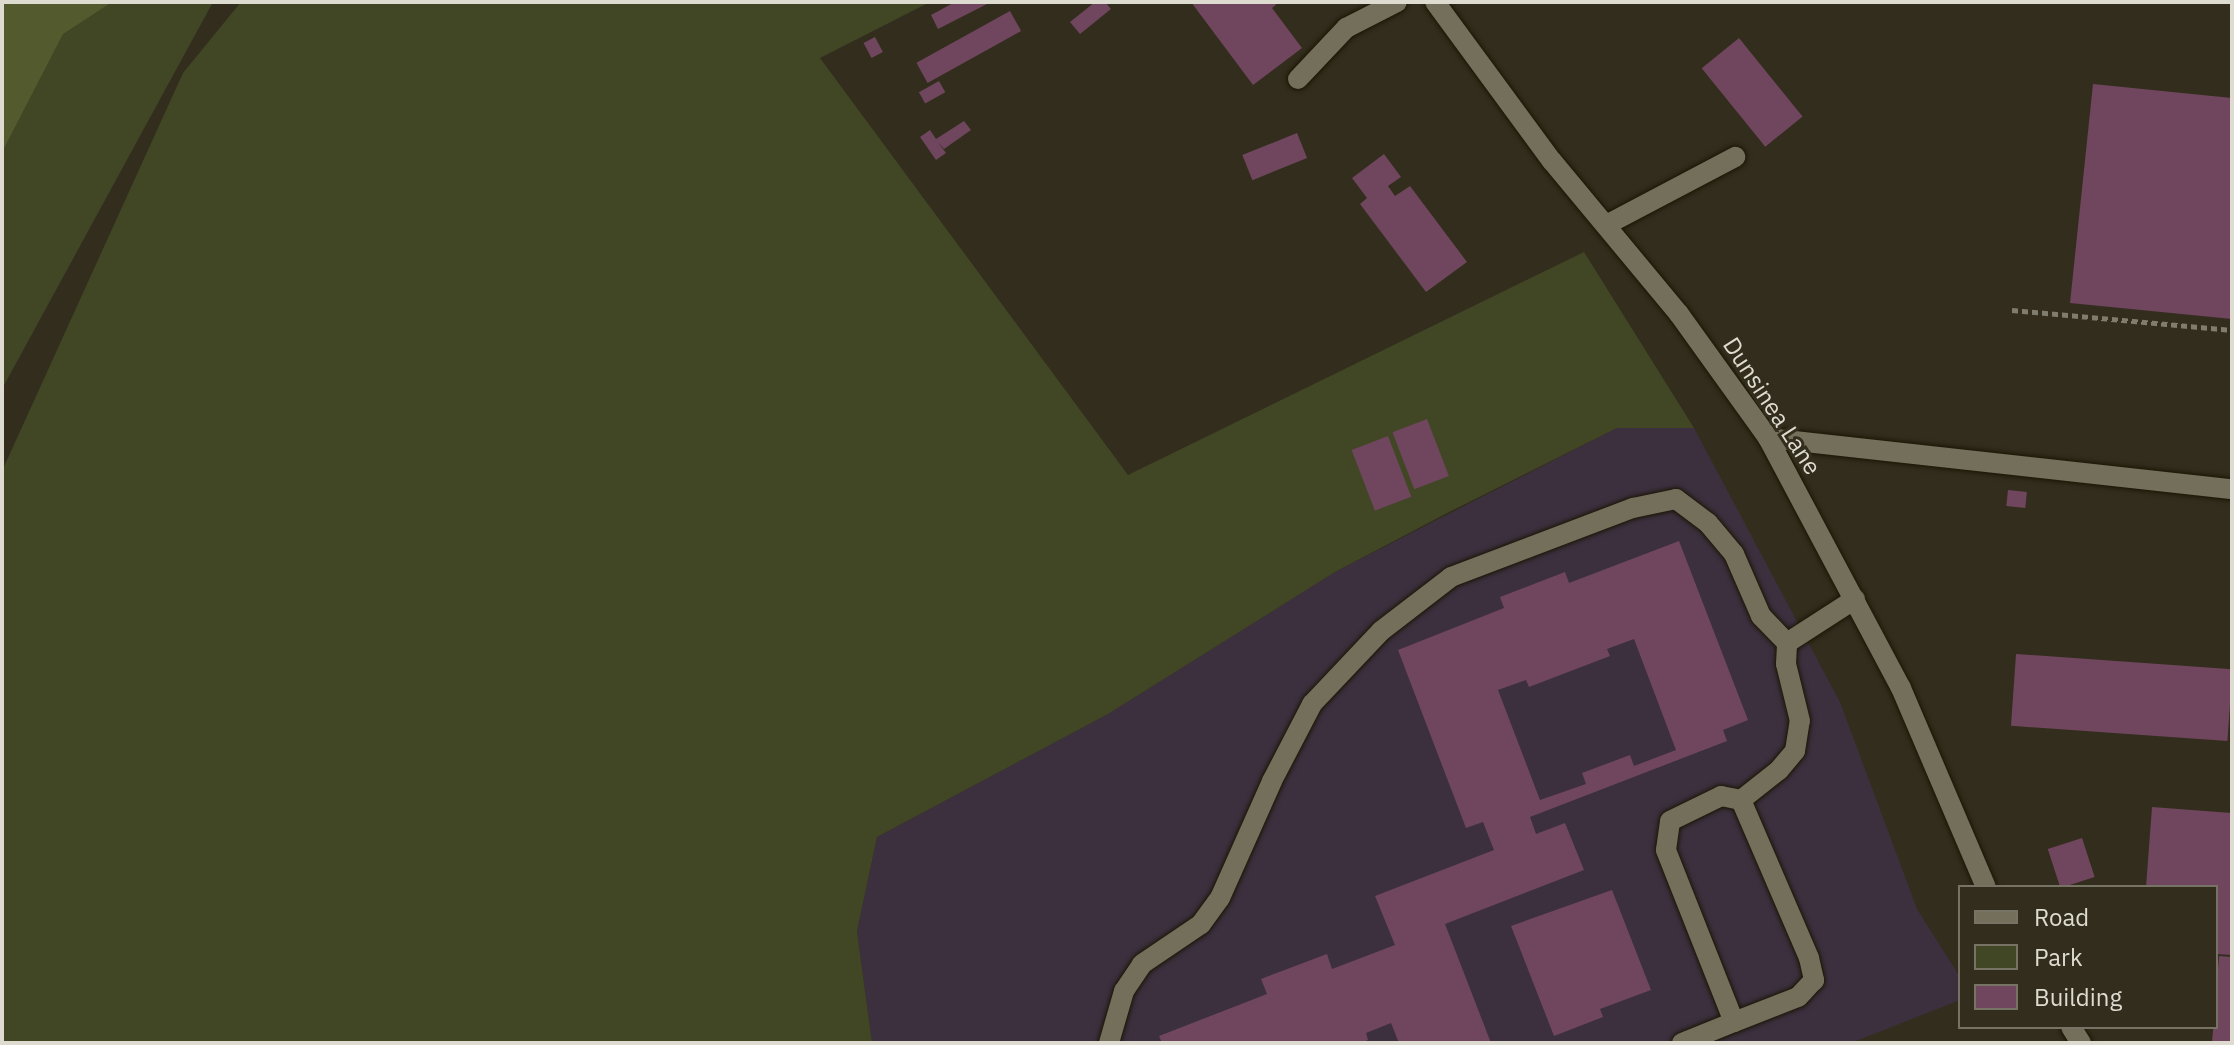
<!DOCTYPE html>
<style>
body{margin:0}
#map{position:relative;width:2234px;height:1045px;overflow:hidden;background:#322d1c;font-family:"IBM Plex Sans",sans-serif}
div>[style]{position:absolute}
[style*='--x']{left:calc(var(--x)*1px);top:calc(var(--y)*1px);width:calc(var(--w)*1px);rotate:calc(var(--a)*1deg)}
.commercial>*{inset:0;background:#3c303e}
.green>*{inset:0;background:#414625}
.forest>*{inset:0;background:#535a2e}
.building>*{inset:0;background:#6f465d;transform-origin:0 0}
.path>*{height:5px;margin-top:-2.5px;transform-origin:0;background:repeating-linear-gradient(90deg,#807c6e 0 6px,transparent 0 10px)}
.roads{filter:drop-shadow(0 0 2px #1a1505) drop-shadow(0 0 2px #1a1505)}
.minor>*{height:20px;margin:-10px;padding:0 10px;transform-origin:10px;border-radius:10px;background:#746f5b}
span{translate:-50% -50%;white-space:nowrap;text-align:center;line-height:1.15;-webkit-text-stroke:6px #322d1c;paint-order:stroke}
.street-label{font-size:24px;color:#dedbd0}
.frame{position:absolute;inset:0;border:4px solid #dedbd0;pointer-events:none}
.legend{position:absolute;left:1958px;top:885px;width:260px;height:144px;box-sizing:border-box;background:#322d1c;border:2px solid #777364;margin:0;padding:10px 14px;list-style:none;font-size:24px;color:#dedbd0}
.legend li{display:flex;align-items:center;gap:16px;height:40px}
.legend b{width:40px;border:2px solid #777364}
</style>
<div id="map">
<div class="commercial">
<i style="clip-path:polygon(1617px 428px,1694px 428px,1840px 702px,1917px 909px,1960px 977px,1960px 1000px,1851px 1043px,872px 1043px,857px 931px,877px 837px,1108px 714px,1335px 572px)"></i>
</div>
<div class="green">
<i style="clip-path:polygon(2px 2px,213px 2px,2px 389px)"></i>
<i style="clip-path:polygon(241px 2px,930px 2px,820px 58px,1128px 475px,1584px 252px,1694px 428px,1617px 428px,1451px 511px,1335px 572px,1108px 714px,877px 837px,857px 931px,872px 1043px,2px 1043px,2px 471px,183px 73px)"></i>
</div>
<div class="forest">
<i style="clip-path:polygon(2px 2px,112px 2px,63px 34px,2px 152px)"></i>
</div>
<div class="building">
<i style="clip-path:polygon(955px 2px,991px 2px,938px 29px,931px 15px)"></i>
<i style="clip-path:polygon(1095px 2px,1105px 2px,1111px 9px,1080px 34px,1070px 22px)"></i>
<i style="clip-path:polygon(1191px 2px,1279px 2px,1272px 8px,1302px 48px,1253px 85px)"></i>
<i style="left:1010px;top:11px;width:23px;height:107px;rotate:61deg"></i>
<i style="left:875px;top:37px;width:17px;height:13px;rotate:62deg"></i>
<i style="left:1739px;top:38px;width:101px;height:48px;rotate:51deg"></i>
<i style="left:939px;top:81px;width:13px;height:23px;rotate:61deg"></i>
<i style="clip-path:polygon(2093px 84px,2232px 98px,2232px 319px,2070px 303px)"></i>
<i style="clip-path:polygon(964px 121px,971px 130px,944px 149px,938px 142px,946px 153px,936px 160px,920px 137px,930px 130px,936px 139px)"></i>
<i style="left:1297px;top:133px;width:27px;height:59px;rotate:68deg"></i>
<i style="clip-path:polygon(1384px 154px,1401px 177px,1388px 186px,1395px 196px,1410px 186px,1467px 262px,1426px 292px,1360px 204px,1367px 198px,1352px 178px)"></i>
<i style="left:1427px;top:419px;width:61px;height:37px;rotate:69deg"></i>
<i style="left:1388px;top:436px;width:65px;height:39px;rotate:69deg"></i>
<i style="left:2008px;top:490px;width:19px;height:16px;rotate:6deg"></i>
<i style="clip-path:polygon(evenodd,1679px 541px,1748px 720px,1723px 730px,1727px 741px,1530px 817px,1536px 834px,1565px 823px,1584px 870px,1445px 924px,1491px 1043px,1399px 1043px,1391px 1023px,1366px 1033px,1368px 1040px,1360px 1043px,1162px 1043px,1159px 1036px,1267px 994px,1261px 979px,1327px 954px,1332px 969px,1395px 945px,1375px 896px,1494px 850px,1483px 822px,1466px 828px,1398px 650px,1504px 608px,1500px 597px,1565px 572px,1569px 583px,1679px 541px,1634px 639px,1676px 750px,1634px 766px,1630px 755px,1582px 773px,1586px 784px,1540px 800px,1498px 690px,1526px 680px,1529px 687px,1610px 656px,1607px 649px,1634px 639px)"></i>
<i style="left:2016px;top:654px;width:217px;height:72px;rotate:4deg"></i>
<i style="clip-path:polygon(2152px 807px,2232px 813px,2232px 955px,2216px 954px,2216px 887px,2146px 887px)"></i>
<i style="left:2082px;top:838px;width:41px;height:36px;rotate:72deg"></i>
<i style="clip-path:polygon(1612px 890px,1651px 990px,1600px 1009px,1603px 1017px,1554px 1036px,1511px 926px)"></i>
<i style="clip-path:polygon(2219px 956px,2232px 957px,2232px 1043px,2212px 1043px)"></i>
</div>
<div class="path">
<i style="--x:2012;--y:310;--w:221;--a:5.2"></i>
</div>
<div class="roads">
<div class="minor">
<i style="--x:1435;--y:2;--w:197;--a:53.7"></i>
<i style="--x:1552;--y:161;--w:199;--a:50.3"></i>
<i style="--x:1679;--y:314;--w:153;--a:54.3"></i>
<i style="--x:1768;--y:438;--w:283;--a:62"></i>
<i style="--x:1901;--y:688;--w:216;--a:66.9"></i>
<i style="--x:1298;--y:79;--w:70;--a:-46.7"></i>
<i style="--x:1346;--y:28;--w:57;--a:-27"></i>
<i style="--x:1608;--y:224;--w:144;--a:-27.8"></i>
<i style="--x:1768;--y:438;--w:467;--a:6.3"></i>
<i style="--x:1741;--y:800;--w:172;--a:66.7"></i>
<i style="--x:1809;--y:958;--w:23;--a:77"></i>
<i style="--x:1814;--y:980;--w:23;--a:133"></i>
<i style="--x:1798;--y:997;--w:69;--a:158.7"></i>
<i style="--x:1734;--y:1022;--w:185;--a:-111.6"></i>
<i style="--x:1666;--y:850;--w:29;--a:-82"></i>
<i style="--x:1670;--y:821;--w:57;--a:-26.1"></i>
<i style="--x:1721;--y:796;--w:20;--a:11"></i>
<i style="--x:1741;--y:800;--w:48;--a:-38.3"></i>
<i style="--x:1779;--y:770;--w:25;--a:-50"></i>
<i style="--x:1795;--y:751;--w:30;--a:-81"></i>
<i style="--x:1800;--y:721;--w:59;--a:-103.8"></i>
<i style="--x:1786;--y:664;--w:21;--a:-87"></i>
<i style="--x:1787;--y:643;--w:81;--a:-32.9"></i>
<i style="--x:2071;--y:1027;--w:19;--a:58"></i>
<i style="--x:1109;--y:1043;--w:54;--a:-73.9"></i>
<i style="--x:1124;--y:991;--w:32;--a:-56"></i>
<i style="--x:1142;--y:964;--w:71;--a:-34.1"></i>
<i style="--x:1201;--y:924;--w:32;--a:-54"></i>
<i style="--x:1220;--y:898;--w:128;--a:-66"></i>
<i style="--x:1272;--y:781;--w:87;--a:-62.5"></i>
<i style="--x:1312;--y:704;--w:100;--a:-46.6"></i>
<i style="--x:1381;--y:631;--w:88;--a:-37.6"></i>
<i style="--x:1451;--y:577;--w:195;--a:-20.8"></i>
<i style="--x:1633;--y:508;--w:44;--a:-11.8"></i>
<i style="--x:1676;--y:499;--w:40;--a:37"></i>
<i style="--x:1708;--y:523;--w:40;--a:50"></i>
<i style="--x:1734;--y:554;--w:68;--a:66.5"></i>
<i style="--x:1761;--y:616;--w:37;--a:46"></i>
<i style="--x:1682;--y:1043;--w:56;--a:-22"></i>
</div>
</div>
<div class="street-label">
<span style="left:1772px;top:406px;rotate:57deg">Dunsinea Lane</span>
</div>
<div class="frame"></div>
<ul class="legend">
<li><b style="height:10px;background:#746f5b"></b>Road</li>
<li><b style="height:22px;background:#414625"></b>Park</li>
<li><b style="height:22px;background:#6f465d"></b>Building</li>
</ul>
</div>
